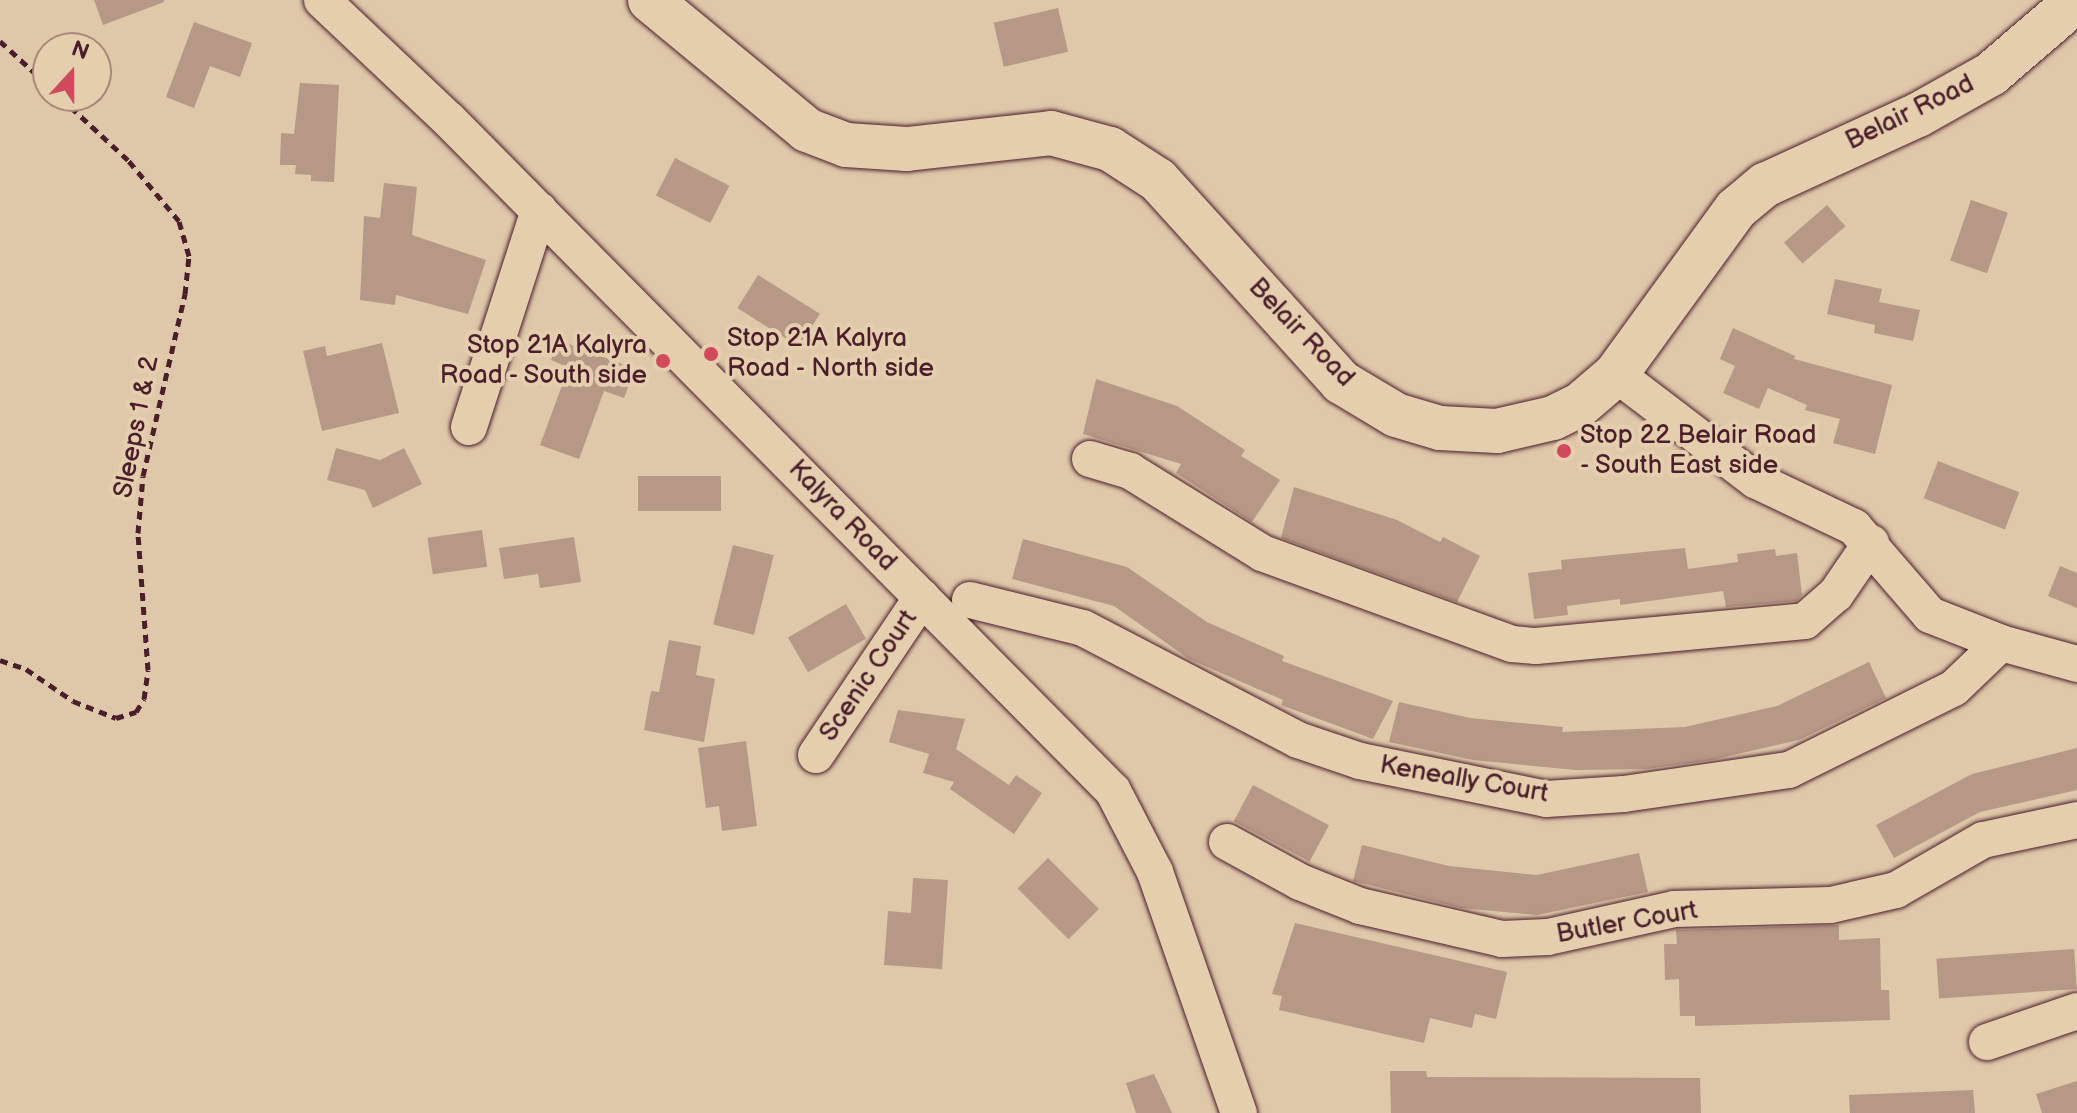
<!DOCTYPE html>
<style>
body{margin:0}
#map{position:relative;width:2077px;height:1113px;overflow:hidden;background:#dfc7a9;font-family:"Balsamiq Sans",sans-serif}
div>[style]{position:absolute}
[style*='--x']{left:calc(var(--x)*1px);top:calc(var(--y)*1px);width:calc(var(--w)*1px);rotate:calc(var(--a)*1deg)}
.building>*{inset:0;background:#b59886;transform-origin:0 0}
.path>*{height:5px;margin-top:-2.5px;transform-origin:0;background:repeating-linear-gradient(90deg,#4a1f2b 0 8px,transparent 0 14px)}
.roads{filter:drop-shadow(0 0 2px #4a1f2b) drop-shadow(0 0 2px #4a1f2b)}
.minor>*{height:36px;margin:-18px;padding:0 18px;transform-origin:18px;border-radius:18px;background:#e5ceae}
.major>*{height:44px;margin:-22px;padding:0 22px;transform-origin:22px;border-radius:22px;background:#e5ceae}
.dots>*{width:22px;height:22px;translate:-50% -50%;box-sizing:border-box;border:4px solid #e5ceae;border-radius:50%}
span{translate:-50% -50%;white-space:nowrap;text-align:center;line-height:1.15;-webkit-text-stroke:8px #e5ceae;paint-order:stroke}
.street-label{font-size:26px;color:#4a1f2b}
.poi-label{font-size:26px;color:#4a1f2b}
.left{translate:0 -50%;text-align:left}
.right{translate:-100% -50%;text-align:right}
.north{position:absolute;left:32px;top:32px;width:80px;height:80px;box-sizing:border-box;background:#e5ceae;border:2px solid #a7887a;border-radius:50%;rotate:21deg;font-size:22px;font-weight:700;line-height:32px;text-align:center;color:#4a1f2b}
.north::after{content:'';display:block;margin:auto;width:28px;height:36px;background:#d1495b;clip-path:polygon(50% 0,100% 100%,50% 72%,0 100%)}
</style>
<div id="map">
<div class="building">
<i style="clip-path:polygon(94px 0,164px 0,164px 2px,103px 25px)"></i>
<i style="left:1058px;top:8px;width:45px;height:66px;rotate:77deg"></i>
<i style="clip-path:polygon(194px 22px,252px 43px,240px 77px,210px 66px,194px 108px,166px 97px)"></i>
<i style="clip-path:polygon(300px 83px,339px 85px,334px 182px,311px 181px,311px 175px,295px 174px,296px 165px,280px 165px,281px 133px,294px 134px)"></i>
<i style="left:675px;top:158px;width:61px;height:42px;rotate:27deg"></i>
<i style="clip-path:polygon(384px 183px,417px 187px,412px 235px,486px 260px,468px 314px,396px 295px,395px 305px,360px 300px,364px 216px,380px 218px)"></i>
<i style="left:1971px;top:200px;width:39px;height:64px;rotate:19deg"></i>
<i style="left:1827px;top:205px;width:28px;height:57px;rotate:49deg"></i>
<i style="left:758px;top:275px;width:73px;height:39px;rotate:32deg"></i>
<i style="clip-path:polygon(1835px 279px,1882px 289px,1879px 302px,1920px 310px,1913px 341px,1874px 333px,1875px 325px,1827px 314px)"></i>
<i style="clip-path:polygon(1733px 328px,1795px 356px,1794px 359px,1892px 385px,1875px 454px,1833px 443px,1840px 419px,1805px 410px,1807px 405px,1768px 388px,1759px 409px,1723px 393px,1735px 366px,1720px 359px)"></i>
<i style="clip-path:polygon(558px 340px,635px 369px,624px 398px,604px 391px,579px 459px,540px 445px,564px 380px,558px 378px,563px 365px,551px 360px)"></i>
<i style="clip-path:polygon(382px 343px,399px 413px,322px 431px,303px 351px,325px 346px,327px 356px)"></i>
<i style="clip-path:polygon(1096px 379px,1177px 406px,1245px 450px,1241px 456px,1280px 480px,1252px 522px,1176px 473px,1181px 464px,1083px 434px)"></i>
<i style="clip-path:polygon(336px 448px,380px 460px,404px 448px,422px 484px,373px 508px,365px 490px,327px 480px)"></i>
<i style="left:1938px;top:461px;width:87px;height:40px;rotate:21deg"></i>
<i style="left:638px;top:476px;width:83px;height:35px"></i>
<i style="clip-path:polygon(1294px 487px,1397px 520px,1440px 542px,1443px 537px,1480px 556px,1457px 602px,1281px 538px)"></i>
<i style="left:482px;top:530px;width:37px;height:55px;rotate:82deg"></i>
<i style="clip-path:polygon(574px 537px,581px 582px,540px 588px,538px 574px,504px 579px,499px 548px)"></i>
<i style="clip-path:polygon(1023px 539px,1127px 567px,1207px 622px,1284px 656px,1282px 661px,1393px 701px,1373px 739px,1281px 705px,1283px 700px,1189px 659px,1114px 606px,1012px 579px)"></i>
<i style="left:733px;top:545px;width:42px;height:82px;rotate:14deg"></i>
<i style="clip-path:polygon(1685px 548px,1688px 569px,1738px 562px,1737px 554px,1775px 549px,1776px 556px,1797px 553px,1802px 595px,1796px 601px,1726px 607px,1723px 591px,1620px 605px,1620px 599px,1567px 606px,1568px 615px,1534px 619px,1528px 573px,1562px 569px,1561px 560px)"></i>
<i style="clip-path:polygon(2060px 566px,2077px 573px,2077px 608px,2048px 596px)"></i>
<i style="left:846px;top:604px;width:40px;height:67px;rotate:60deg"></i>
<i style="clip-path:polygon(669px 640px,701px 646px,696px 675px,715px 679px,704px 742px,644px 730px,651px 691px,659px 692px)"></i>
<i style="clip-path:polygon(1869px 662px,1886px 698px,1799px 740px,1712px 760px,1646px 769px,1575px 770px,1473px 760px,1389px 742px,1399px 702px,1470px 718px,1563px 727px,1562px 732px,1685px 727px,1777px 706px)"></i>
<i style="clip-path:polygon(898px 710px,965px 719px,956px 749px,1009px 785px,1016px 775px,1042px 793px,1014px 834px,950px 789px,954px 782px,923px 773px,929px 754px,889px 742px)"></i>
<i style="clip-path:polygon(746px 741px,757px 826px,722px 831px,719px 806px,706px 808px,698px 748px)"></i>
<i style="clip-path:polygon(2077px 748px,2077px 790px,1980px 812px,1894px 858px,1876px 825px,1972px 774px)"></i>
<i style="left:1253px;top:785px;width:86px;height:41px;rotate:28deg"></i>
<i style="clip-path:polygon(1362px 845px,1449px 866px,1537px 875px,1639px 853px,1648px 892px,1537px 915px,1461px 908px,1353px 881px)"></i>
<i style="left:1048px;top:858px;width:72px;height:43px;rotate:45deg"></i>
<i style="clip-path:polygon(913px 878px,948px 880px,942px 969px,884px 965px,888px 911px,911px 913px)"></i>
<i style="clip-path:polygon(1295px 923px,1507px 972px,1496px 1019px,1475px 1014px,1472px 1028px,1430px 1018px,1424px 1043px,1279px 1010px,1282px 996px,1272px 994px)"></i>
<i style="clip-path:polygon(1839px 925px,1839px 940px,1880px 938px,1881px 990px,1889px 990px,1890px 1020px,1695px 1026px,1695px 1016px,1680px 1016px,1679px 979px,1665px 980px,1664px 944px,1677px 944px,1676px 930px)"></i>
<i style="left:2074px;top:949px;width:40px;height:138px;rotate:86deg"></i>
<i style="clip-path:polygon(1390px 1071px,1426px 1071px,1427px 1077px,1700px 1078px,1701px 1113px,1391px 1113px)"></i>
<i style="clip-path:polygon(1154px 1074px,1172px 1113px,1136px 1113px,1126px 1083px)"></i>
<i style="clip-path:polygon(2077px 1081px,2077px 1113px,2042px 1113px,2036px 1094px)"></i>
<i style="clip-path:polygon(1973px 1090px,1975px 1113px,1850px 1113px,1849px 1095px)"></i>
</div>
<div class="path">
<i style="--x:0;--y:41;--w:65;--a:42.5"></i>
<i style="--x:0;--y:660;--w:28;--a:19"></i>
<i style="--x:26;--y:669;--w:57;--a:34.2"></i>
<i style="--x:73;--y:701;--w:46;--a:21.6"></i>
<i style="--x:116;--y:718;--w:21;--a:-17"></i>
<i style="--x:136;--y:712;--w:15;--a:-58"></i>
<i style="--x:144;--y:699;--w:29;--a:-82"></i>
<i style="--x:148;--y:670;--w:137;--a:-94.2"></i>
<i style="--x:138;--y:533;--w:57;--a:-85"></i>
<i style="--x:143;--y:476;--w:187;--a:-77"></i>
<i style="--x:185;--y:294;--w:38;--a:-84"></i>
<i style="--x:189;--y:256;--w:36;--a:-106"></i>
<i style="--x:179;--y:221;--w:80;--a:-129.9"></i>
<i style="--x:128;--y:160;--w:94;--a:-137.2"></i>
</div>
<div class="roads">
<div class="minor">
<i style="--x:322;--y:0;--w:173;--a:43.4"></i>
<i style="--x:448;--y:119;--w:945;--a:45.3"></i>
<i style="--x:1113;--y:791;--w:91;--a:62.6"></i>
<i style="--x:1155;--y:872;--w:255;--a:70.8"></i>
<i style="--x:1616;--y:374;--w:175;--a:37.3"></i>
<i style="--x:1755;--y:480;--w:110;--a:25.4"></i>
<i style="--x:1854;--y:527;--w:116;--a:49.2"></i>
<i style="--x:1930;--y:615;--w:76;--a:21.5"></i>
<i style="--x:2001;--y:643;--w:79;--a:15.4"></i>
<i style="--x:469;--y:427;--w:228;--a:-72.1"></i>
<i style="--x:1090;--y:459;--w:42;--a:16.7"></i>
<i style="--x:1130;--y:471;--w:155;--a:31.8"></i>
<i style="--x:1262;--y:553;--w:266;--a:20"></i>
<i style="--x:1512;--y:644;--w:24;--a:5"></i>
<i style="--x:1536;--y:646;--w:270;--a:-5.3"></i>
<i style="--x:1805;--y:621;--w:41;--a:-41.1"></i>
<i style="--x:1836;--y:594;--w:62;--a:-55.5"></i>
<i style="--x:970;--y:600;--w:116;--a:13.9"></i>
<i style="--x:1083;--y:628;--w:242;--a:27.5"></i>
<i style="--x:1298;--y:740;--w:65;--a:18.7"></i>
<i style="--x:1360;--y:761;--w:190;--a:11.5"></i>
<i style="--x:1546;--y:799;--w:78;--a:-3.7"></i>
<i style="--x:1624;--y:794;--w:167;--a:-8.3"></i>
<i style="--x:1789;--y:770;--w:184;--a:-26.4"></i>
<i style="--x:1954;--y:688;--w:65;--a:-43.8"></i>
<i style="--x:816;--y:755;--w:190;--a:-56.1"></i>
<i style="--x:1227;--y:842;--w:83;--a:28.7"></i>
<i style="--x:1300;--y:882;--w:65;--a:21.8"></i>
<i style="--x:1360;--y:906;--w:146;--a:13.1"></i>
<i style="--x:1502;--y:939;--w:46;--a:-2.5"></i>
<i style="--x:1548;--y:937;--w:129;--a:-12.5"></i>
<i style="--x:1674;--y:909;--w:157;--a:-1.5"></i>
<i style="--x:1831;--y:905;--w:67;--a:-13"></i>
<i style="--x:1896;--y:890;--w:100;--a:-29.9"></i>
<i style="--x:1983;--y:840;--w:96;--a:-12"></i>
<i style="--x:1987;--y:1042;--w:95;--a:-19"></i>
</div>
<div class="major">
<i style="--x:650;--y:0;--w:204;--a:39.6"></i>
<i style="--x:807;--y:130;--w:42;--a:21"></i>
<i style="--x:846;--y:145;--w:61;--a:3.8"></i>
<i style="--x:907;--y:149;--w:145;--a:-6.3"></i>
<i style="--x:1051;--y:133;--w:61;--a:15.2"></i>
<i style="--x:1110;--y:149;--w:57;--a:32.9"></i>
<i style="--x:1158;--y:180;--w:273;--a:47.8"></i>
<i style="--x:1341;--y:382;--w:64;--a:31"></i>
<i style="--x:1396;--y:415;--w:46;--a:16.5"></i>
<i style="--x:1440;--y:428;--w:57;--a:3"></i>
<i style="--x:1497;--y:431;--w:57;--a:-13.1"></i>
<i style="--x:1553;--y:418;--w:30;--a:-26"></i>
<i style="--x:1580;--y:405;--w:48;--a:-40.7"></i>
<i style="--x:1616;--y:374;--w:204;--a:-54"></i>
<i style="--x:1736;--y:209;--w:38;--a:-40"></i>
<i style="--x:1765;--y:185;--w:168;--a:-24.6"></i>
<i style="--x:1918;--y:115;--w:84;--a:-29.3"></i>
<i style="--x:1991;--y:74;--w:113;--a:-40.7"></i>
</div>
</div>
<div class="dots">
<i style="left:711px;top:354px;background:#d1495b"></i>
<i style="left:663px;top:361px;background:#d1495b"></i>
<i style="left:1564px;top:451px;background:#d1495b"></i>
</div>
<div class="street-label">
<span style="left:1910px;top:113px;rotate:-26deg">Belair Road</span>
<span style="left:1301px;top:333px;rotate:46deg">Belair Road</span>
<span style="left:137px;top:427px;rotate:-79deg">Sleeps 1 &amp; 2</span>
<span style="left:842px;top:516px;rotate:46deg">Kalyra Road</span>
<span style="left:869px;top:676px;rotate:-56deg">Scenic Court</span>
<span style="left:1464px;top:780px;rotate:10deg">Keneally Court</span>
<span style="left:1627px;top:923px;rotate:-10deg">Butler Court</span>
</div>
<div class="poi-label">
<span class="left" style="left:727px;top:354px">Stop 21A Kalyra<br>Road - North side</span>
<span class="right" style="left:647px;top:361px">Stop 21A Kalyra<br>Road - South side</span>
<span class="left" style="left:1580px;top:451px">Stop 22 Belair Road<br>- South East side</span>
</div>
<div class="north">N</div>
</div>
